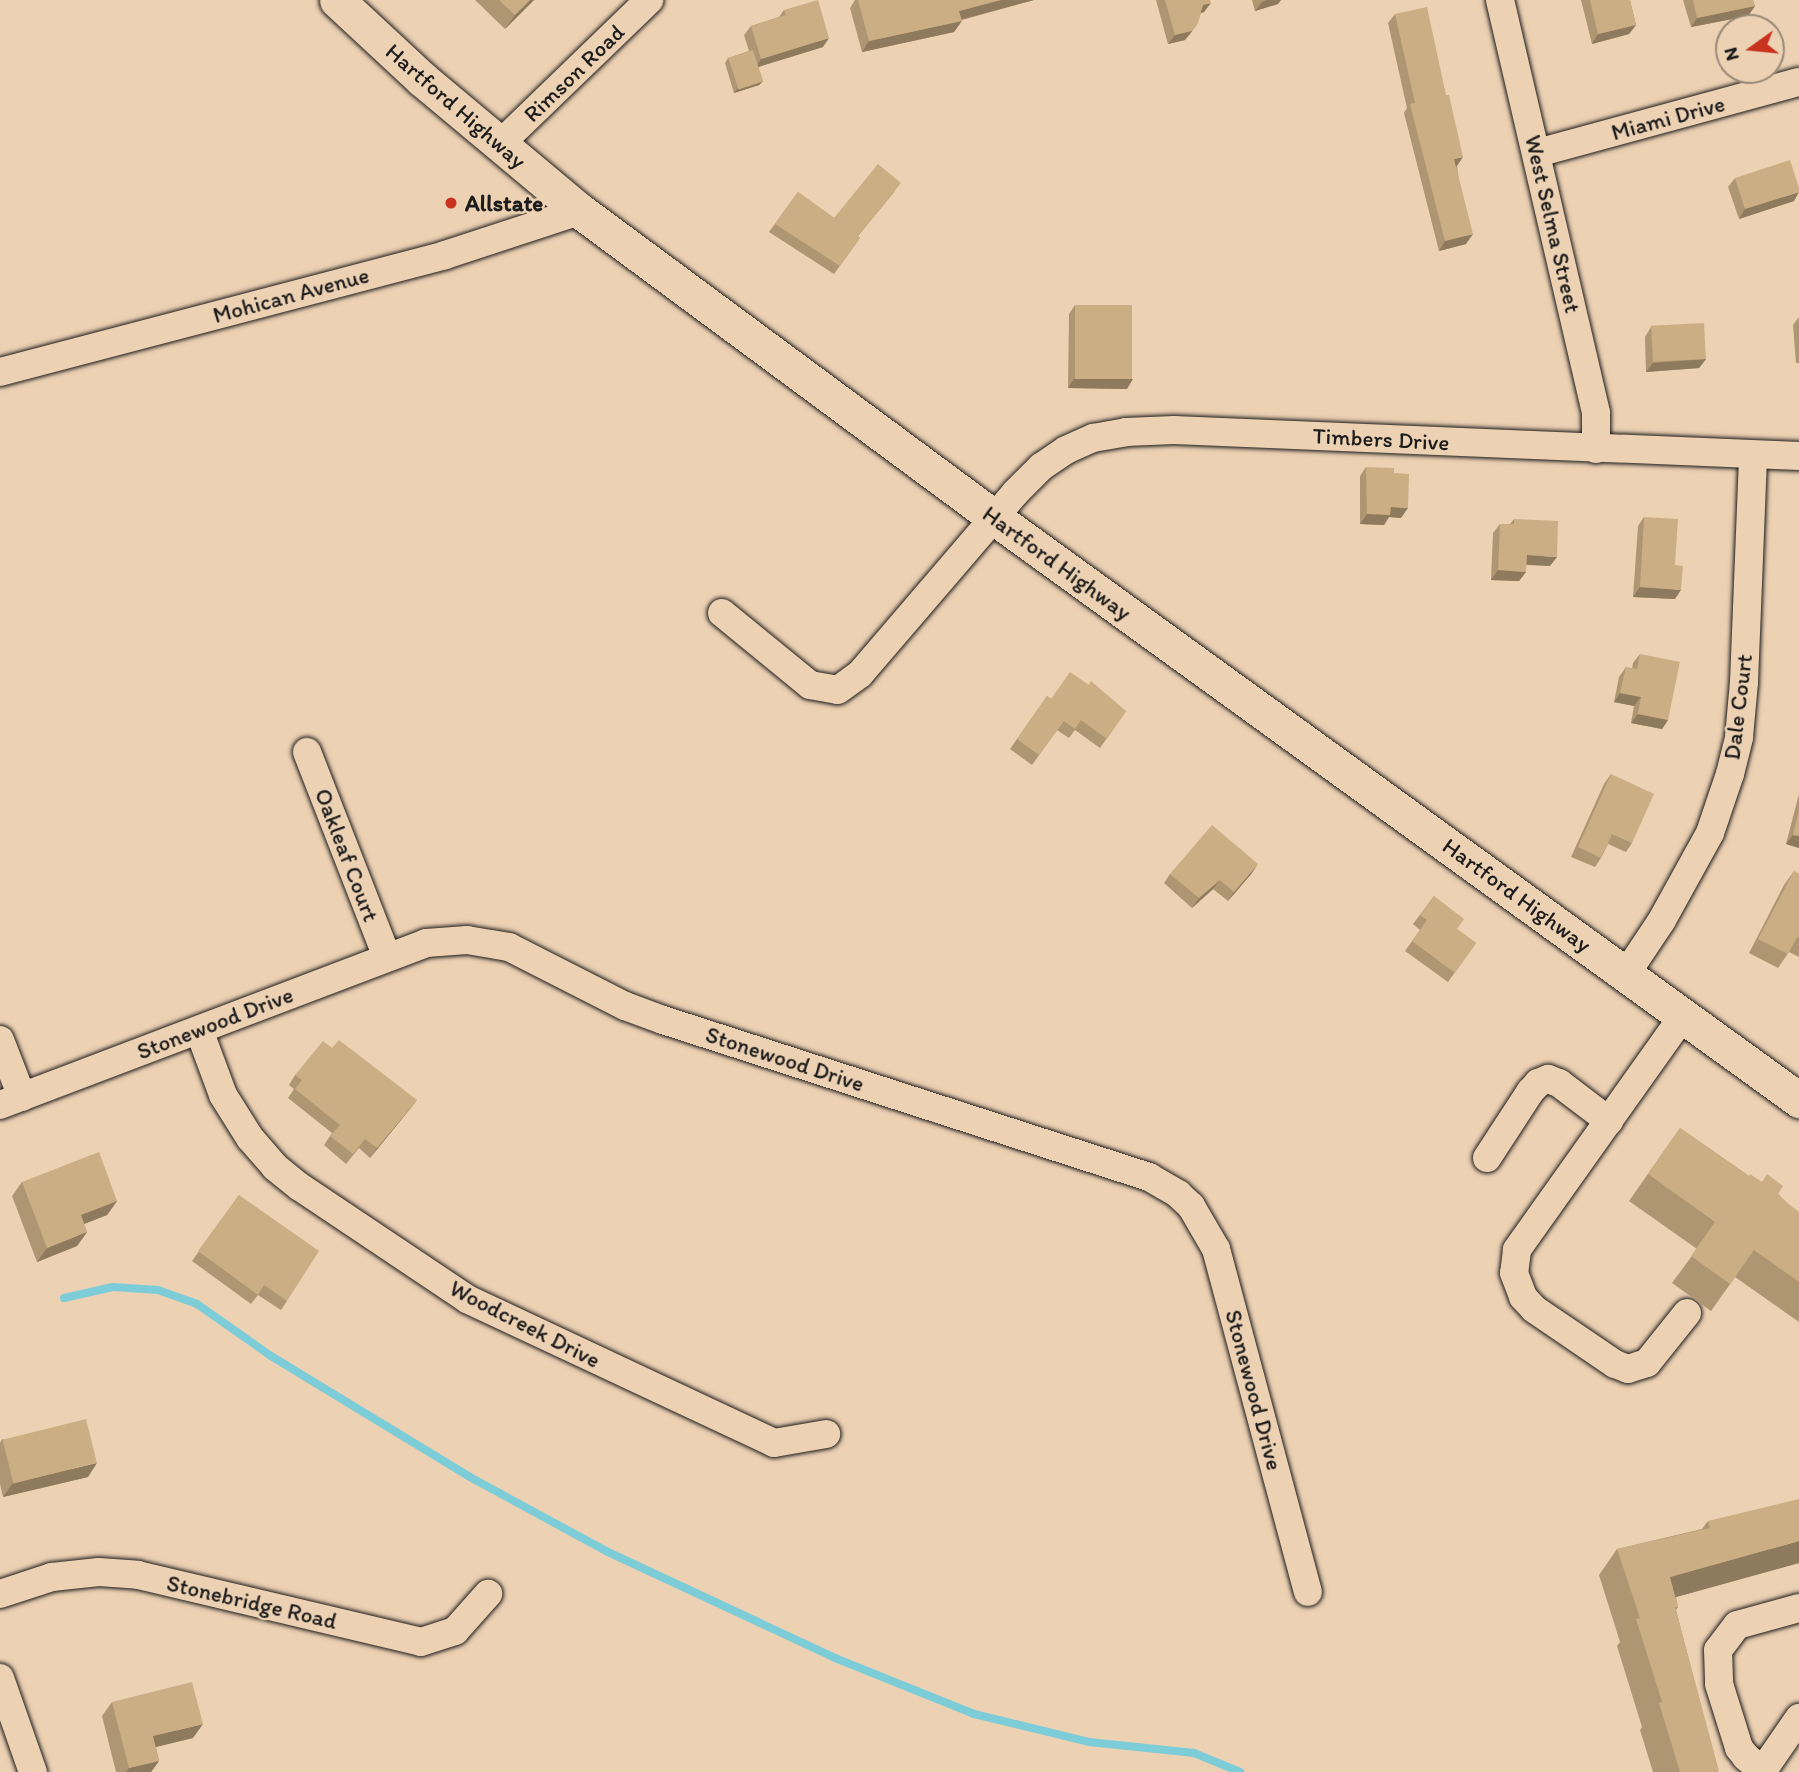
<!DOCTYPE html>
<style>
body{margin:0}
#map{position:relative;width:1799px;height:1772px;overflow:hidden;background:#ecd1b3;font-family:Itim,sans-serif}
div>[style]{position:absolute}
[style*='--x']{left:calc(var(--x)*1px);top:calc(var(--y)*1px);width:calc(var(--w)*1px);rotate:calc(var(--a)*1deg)}
.stream>*{height:8px;margin:-4px;padding:0 4px;transform-origin:4px;border-radius:4px;background:#7dcdd9}
.roads{filter:drop-shadow(0 0 2px #1c1c1c) drop-shadow(0 0 2px #1c1c1c)}
.minor>*{height:28px;margin:-14px;padding:0 14px;transform-origin:14px;border-radius:14px;background:#ecd1b3}
.major>*{height:35px;margin:-17.5px;padding:0 17.5px;transform-origin:17.5px;border-radius:17.5px;background:#ecd1b3}
.wall>*{inset:0;background:#af9672}
.shaded-wall>*{inset:0;background:#8e7a5c}
.building>*{inset:0;background:#cbae84;transform-origin:0 0}
.dots>*{width:19px;height:19px;translate:-50% -50%;box-sizing:border-box;border:4px solid #ecd1b3;border-radius:50%}
span{translate:-50% -50%;white-space:nowrap;text-align:center;line-height:1.15;-webkit-text-stroke:5px #ecd1b3;paint-order:stroke}
.street-label{font-size:23px;color:#1c1c1c}
.poi-label{font-size:23px;color:#1c1c1c;font-weight:700}
.left{translate:0 -50%;text-align:left}
.north{position:absolute;left:1715px;top:14px;width:70px;height:70px;box-sizing:border-box;background:#ecd1b3;border:2px solid #998977;border-radius:50%;rotate:255deg;font-size:19px;font-weight:700;line-height:28px;text-align:center;color:#1c1c1c}
.north::after{content:'';display:block;margin:auto;width:24px;height:32px;background:#c8321e;clip-path:polygon(50% 0,100% 100%,50% 72%,0 100%)}
</style>
<div id="map">
<div class="stream">
<i style="--x:64;--y:1298;--w:50;--a:-12.7"></i>
<i style="--x:113;--y:1287;--w:45;--a:3.8"></i>
<i style="--x:158;--y:1290;--w:41;--a:19.7"></i>
<i style="--x:197;--y:1304;--w:90;--a:35.1"></i>
<i style="--x:271;--y:1356;--w:231;--a:31.3"></i>
<i style="--x:468;--y:1476;--w:159;--a:28.5"></i>
<i style="--x:608;--y:1552;--w:251;--a:25"></i>
<i style="--x:835;--y:1658;--w:150;--a:21.9"></i>
<i style="--x:974;--y:1714;--w:118;--a:13.7"></i>
<i style="--x:1089;--y:1742;--w:106;--a:6"></i>
<i style="--x:1194;--y:1753;--w:50;--a:22.4"></i>
</div>
<div class="roads">
<div class="minor">
<i style="--x:1500;--y:0;--w:424;--a:76.9"></i>
<i style="--x:1596;--y:413;--w:36;--a:90"></i>
<i style="--x:499;--y:145;--w:209;--a:-44"></i>
<i style="--x:1537;--y:153;--w:271;--a:-15.2"></i>
<i style="--x:0;--y:372;--w:460;--a:-14.7"></i>
<i style="--x:445;--y:255;--w:142;--a:-18.1"></i>
<i style="--x:722;--y:613;--w:114;--a:39.3"></i>
<i style="--x:810;--y:685;--w:28;--a:10"></i>
<i style="--x:838;--y:690;--w:27;--a:-36"></i>
<i style="--x:860;--y:674;--w:238;--a:-49.4"></i>
<i style="--x:1015;--y:493;--w:37;--a:-45"></i>
<i style="--x:1041;--y:467;--w:30;--a:-34"></i>
<i style="--x:1066;--y:450;--w:30;--a:-24"></i>
<i style="--x:1093;--y:438;--w:34;--a:-10"></i>
<i style="--x:1126;--y:432;--w:48;--a:-2.4"></i>
<i style="--x:1174;--y:430;--w:626;--a:2.38"></i>
<i style="--x:307;--y:752;--w:220;--a:68.7"></i>
<i style="--x:1626;--y:974;--w:65;--a:-56.3"></i>
<i style="--x:1662;--y:920;--w:99;--a:-61.1"></i>
<i style="--x:1710;--y:833;--w:62;--a:-71.3"></i>
<i style="--x:1730;--y:774;--w:38;--a:-76"></i>
<i style="--x:1739;--y:737;--w:55;--a:-84.8"></i>
<i style="--x:1744;--y:682;--w:227;--a:-87.7"></i>
<i style="--x:1683;--y:1016;--w:287;--a:125.4"></i>
<i style="--x:1517;--y:1250;--w:23;--a:97"></i>
<i style="--x:1514;--y:1273;--w:26;--a:69"></i>
<i style="--x:1523;--y:1297;--w:16;--a:47"></i>
<i style="--x:1534;--y:1309;--w:98;--a:34.2"></i>
<i style="--x:1615;--y:1364;--w:14;--a:21"></i>
<i style="--x:1628;--y:1369;--w:20;--a:-18"></i>
<i style="--x:1647;--y:1363;--w:64;--a:-51.3"></i>
<i style="--x:199;--y:1030;--w:69;--a:69.7"></i>
<i style="--x:223;--y:1095;--w:51;--a:57.9"></i>
<i style="--x:250;--y:1138;--w:38;--a:49"></i>
<i style="--x:275;--y:1167;--w:32;--a:39"></i>
<i style="--x:300;--y:1187;--w:201;--a:33.8"></i>
<i style="--x:467;--y:1299;--w:339;--a:25.1"></i>
<i style="--x:774;--y:1443;--w:53;--a:-9.8"></i>
<i style="--x:0;--y:1040;--w:61;--a:68.9"></i>
<i style="--x:0;--y:1105;--w:456;--a:-20.8"></i>
<i style="--x:426;--y:943;--w:41;--a:-4.2"></i>
<i style="--x:467;--y:940;--w:43;--a:9.5"></i>
<i style="--x:509;--y:947;--w:130;--a:27"></i>
<i style="--x:625;--y:1006;--w:40;--a:20.2"></i>
<i style="--x:663;--y:1020;--w:511;--a:17.9"></i>
<i style="--x:1149;--y:1177;--w:34;--a:30"></i>
<i style="--x:1178;--y:1194;--w:18;--a:43"></i>
<i style="--x:1191;--y:1206;--w:50;--a:59.8"></i>
<i style="--x:1216;--y:1249;--w:355;--a:75"></i>
<i style="--x:1487;--y:1158;--w:79;--a:-56.9"></i>
<i style="--x:1530;--y:1092;--w:12;--a:-48"></i>
<i style="--x:1538;--y:1083;--w:11;--a:-22"></i>
<i style="--x:1548;--y:1079;--w:12;--a:20"></i>
<i style="--x:1559;--y:1083;--w:63;--a:37.2"></i>
<i style="--x:0;--y:1594;--w:55;--a:-18.1"></i>
<i style="--x:52;--y:1577;--w:47;--a:-6.1"></i>
<i style="--x:99;--y:1572;--w:39;--a:4"></i>
<i style="--x:138;--y:1575;--w:291;--a:13.3"></i>
<i style="--x:421;--y:1642;--w:36;--a:-18"></i>
<i style="--x:455;--y:1631;--w:50;--a:-48.3"></i>
<i style="--x:1799;--y:1608;--w:64;--a:164.7"></i>
<i style="--x:1737;--y:1625;--w:31;--a:127"></i>
<i style="--x:1718;--y:1650;--w:34;--a:88"></i>
<i style="--x:1719;--y:1684;--w:67;--a:72.6"></i>
<i style="--x:1739;--y:1748;--w:11;--a:52"></i>
<i style="--x:1746;--y:1757;--w:14;--a:39"></i>
<i style="--x:1757;--y:1766;--w:11;--a:-15"></i>
<i style="--x:1768;--y:1763;--w:55;--a:-55.4"></i>
<i style="--x:0;--y:1678;--w:100;--a:70.7"></i>
</div>
<div class="major">
<i style="--x:337;--y:0;--w:116;--a:42.9"></i>
<i style="--x:422;--y:79;--w:206;--a:39.9"></i>
<i style="--x:580;--y:211;--w:516;--a:36.49"></i>
<i style="--x:995;--y:518;--w:993;--a:35.9"></i>
</div>
</div>
<div class="wall">
<i style="clip-path:polygon(475px 0,534px 0,505px 29px)"></i>
<i style="clip-path:polygon(855px 0,1034px 0,962px 20px,954px 32px,862px 52px,850px 8px)"></i>
<i style="clip-path:polygon(1156px 0,1210px 0,1204px 12px,1201px 13px,1191px 33px,1185px 40px,1168px 44px)"></i>
<i style="clip-path:polygon(1252px 0,1281px 0,1278px 4px,1255px 11px)"></i>
<i style="clip-path:polygon(1581px 0,1630px 0,1636px 25px,1629px 34px,1592px 44px)"></i>
<i style="clip-path:polygon(1683px 0,1753px 0,1755px 6px,1748px 16px,1691px 27px)"></i>
<i style="clip-path:polygon(784px 10px,823px 47px,758px 67px,763px 81px,759px 85px,734px 93px,725px 63px,728px 58px,749px 51px,744px 35px,751px 26px,779px 17px)"></i>
<i style="clip-path:polygon(1395px 14px,1457px 166px,1466px 244px,1439px 251px,1404px 113px,1407px 108px,1388px 23px)"></i>
<i style="clip-path:polygon(1735px 178px,1794px 201px,1739px 219px,1728px 187px)"></i>
<i style="clip-path:polygon(895px 191px,858px 236px,860px 238px,834px 274px,769px 232px,798px 192px,834px 218px)"></i>
<i style="clip-path:polygon(1075px 305px,1127px 389px,1068px 388px,1069px 314px)"></i>
<i style="clip-path:polygon(1799px 317px,1799px 363px,1796px 363px,1793px 325px)"></i>
<i style="clip-path:polygon(1651px 327px,1706px 359px,1699px 368px,1646px 372px,1645px 337px)"></i>
<i style="clip-path:polygon(1366px 467px,1394px 473px,1401px 518px,1389px 517px,1384px 525px,1360px 524px,1360px 476px)"></i>
<i style="clip-path:polygon(1644px 517px,1675px 565px,1675px 599px,1633px 597px,1638px 526px)"></i>
<i style="clip-path:polygon(1514px 519px,1550px 566px,1526px 565px,1526px 572px,1519px 581px,1491px 580px,1493px 533px,1500px 524px,1510px 524px)"></i>
<i style="clip-path:polygon(1640px 654px,1668px 720px,1662px 729px,1631px 723px,1634px 706px,1614px 702px,1619px 677px,1626px 667px,1632px 669px,1633px 663px)"></i>
<i style="clip-path:polygon(1047px 696px,1051px 699px,1126px 711px,1100px 748px,1075px 730px,1069px 738px,1057px 730px,1032px 765px,1010px 749px)"></i>
<i style="clip-path:polygon(1611px 774px,1632px 843px,1626px 852px,1608px 844px,1601px 858px,1595px 867px,1571px 857px,1604px 784px)"></i>
<i style="clip-path:polygon(1799px 794px,1799px 848px,1786px 844px)"></i>
<i style="clip-path:polygon(1794px 871px,1799px 874px,1799px 957px,1789px 952px,1778px 968px,1749px 953px,1784px 885px)"></i>
<i style="clip-path:polygon(1252px 873px,1228px 901px,1213px 889px,1192px 908px,1164px 883px,1170px 874px)"></i>
<i style="clip-path:polygon(1434px 896px,1457px 929px,1476px 943px,1448px 982px,1405px 951px,1420px 930px,1413px 924px)"></i>
<i style="clip-path:polygon(332px 1048px,417px 1100px,370px 1158px,359px 1148px,346px 1164px,324px 1145px,332px 1133px,288px 1098px,294px 1089px,289px 1085px,295px 1075px)"></i>
<i style="clip-path:polygon(1680px 1128px,1749px 1176px,1778px 1194px,1788px 1204px,1799px 1212px,1799px 1322px,1735px 1277px,1711px 1311px,1672px 1283px,1697px 1249px,1629px 1201px)"></i>
<i style="clip-path:polygon(22px 1182px,117px 1201px,107px 1215px,84px 1224px,87px 1232px,77px 1246px,37px 1262px,12px 1196px)"></i>
<i style="clip-path:polygon(239px 1195px,287px 1301px,281px 1310px,258px 1295px,251px 1304px,192px 1261px)"></i>
<i style="clip-path:polygon(2px 1439px,88px 1477px,3px 1497px,0 1484px,0 1443px)"></i>
<i style="clip-path:polygon(1708px 1521px,1799px 1563px,1676px 1597px,1678px 1607px,1676px 1610px,1718px 1772px,1653px 1772px,1640px 1730px,1642px 1727px,1617px 1646px,1620px 1642px,1599px 1575px,1617px 1549px,1702px 1529px)"></i>
<i style="clip-path:polygon(112px 1702px,193px 1738px,156px 1747px,159px 1761px,151px 1772px,116px 1772px,102px 1716px)"></i>
</div>
<div class="shaded-wall">
<i style="clip-path:polygon(530px 0,534px 0,505px 29px,515px 15px)"></i>
<i style="clip-path:polygon(1001px 0,1034px 0,952px 22px,959px 11px)"></i>
<i style="clip-path:polygon(1268px 0,1281px 0,1278px 4px,1255px 11px,1262px 2px)"></i>
<i style="clip-path:polygon(1211px 3px,1204px 12px,1197px 14px,1203px 5px)"></i>
<i style="clip-path:polygon(1755px 6px,1748px 16px,1691px 27px,1697px 18px)"></i>
<i style="clip-path:polygon(962px 21px,954px 32px,862px 52px,869px 41px)"></i>
<i style="clip-path:polygon(1198px 23px,1185px 40px,1168px 44px,1175px 35px)"></i>
<i style="clip-path:polygon(1636px 25px,1629px 34px,1592px 44px,1598px 34px)"></i>
<i style="clip-path:polygon(829px 38px,823px 47px,755px 68px,761px 59px)"></i>
<i style="clip-path:polygon(763px 81px,759px 85px,734px 93px,738px 88px)"></i>
<i style="clip-path:polygon(1463px 157px,1457px 166px,1447px 168px,1454px 159px)"></i>
<i style="clip-path:polygon(1799px 192px,1794px 201px,1739px 219px,1745px 209px)"></i>
<i style="clip-path:polygon(1473px 234px,1466px 244px,1439px 251px,1445px 241px)"></i>
<i style="clip-path:polygon(1706px 359px,1699px 368px,1646px 372px,1653px 363px)"></i>
<i style="clip-path:polygon(1074px 379px,1133px 379px,1127px 389px,1068px 388px)"></i>
<i style="clip-path:polygon(1391px 507px,1408px 508px,1401px 518px,1389px 517px,1384px 525px,1360px 524px,1367px 514px)"></i>
<i style="clip-path:polygon(1527px 555px,1557px 557px,1550px 566px,1520px 564px)"></i>
<i style="clip-path:polygon(1498px 570px,1526px 572px,1519px 581px,1491px 580px)"></i>
<i style="clip-path:polygon(1640px 587px,1681px 590px,1675px 599px,1633px 597px)"></i>
<i style="clip-path:polygon(1620px 693px,1641px 697px,1634px 706px,1614px 702px)"></i>
<i style="clip-path:polygon(1638px 714px,1668px 720px,1662px 729px,1631px 723px)"></i>
<i style="clip-path:polygon(1793px 835px,1799px 836px,1799px 848px,1786px 844px)"></i>
<i style="clip-path:polygon(1258px 864px,1252px 873px,1228px 901px,1234px 892px)"></i>
<i style="clip-path:polygon(1220px 880px,1213px 889px,1192px 908px,1199px 898px)"></i>
<i style="clip-path:polygon(417px 1100px,410px 1109px,370px 1158px,377px 1148px)"></i>
<i style="clip-path:polygon(117px 1201px,107px 1215px,71px 1229px,81px 1215px)"></i>
<i style="clip-path:polygon(87px 1232px,77px 1246px,37px 1262px,47px 1248px)"></i>
<i style="clip-path:polygon(97px 1463px,88px 1477px,3px 1497px,13px 1483px)"></i>
<i style="clip-path:polygon(1799px 1541px,1799px 1563px,1651px 1604px,1670px 1577px)"></i>
<i style="clip-path:polygon(203px 1724px,193px 1738px,143px 1750px,153px 1736px)"></i>
<i style="clip-path:polygon(159px 1761px,151px 1772px,126px 1772px,129px 1768px)"></i>
</div>
<div class="building">
<i style="clip-path:polygon(499px 0,530px 0,515px 15px)"></i>
<i style="clip-path:polygon(818px 0,829px 38px,761px 59px,751px 26px,786px 15px,784px 10px)"></i>
<i style="clip-path:polygon(858px 0,1001px 0,959px 11px,962px 21px,869px 41px)"></i>
<i style="clip-path:polygon(1165px 0,1210px 0,1211px 3px,1203px 5px,1198px 23px,1192px 31px,1175px 35px)"></i>
<i style="clip-path:polygon(1590px 0,1630px 0,1636px 25px,1598px 34px)"></i>
<i style="clip-path:polygon(1693px 0,1753px 0,1755px 6px,1697px 18px)"></i>
<i style="clip-path:polygon(1427px 7px,1446px 95px,1449px 95px,1463px 157px,1454px 159px,1473px 234px,1445px 241px,1410px 104px,1415px 103px,1395px 14px)"></i>
<i style="left:753px;top:50px;width:33px;height:26px;rotate:72deg"></i>
<i style="clip-path:polygon(1790px 160px,1799px 188px,1799px 192px,1745px 209px,1735px 178px)"></i>
<i style="clip-path:polygon(878px 164px,901px 183px,858px 236px,860px 238px,840px 266px,775px 224px,798px 192px,834px 218px)"></i>
<i style="left:1075px;top:305px;width:57px;height:74px"></i>
<i style="left:1704px;top:323px;width:36px;height:53px;rotate:87deg"></i>
<i style="clip-path:polygon(1366px 467px,1394px 468px,1394px 473px,1409px 474px,1408px 508px,1391px 507px,1390px 515px,1367px 514px)"></i>
<i style="clip-path:polygon(1644px 517px,1678px 519px,1675px 565px,1683px 566px,1681px 590px,1640px 587px)"></i>
<i style="clip-path:polygon(1514px 519px,1558px 521px,1557px 557px,1527px 555px,1526px 572px,1498px 570px,1500px 524px,1514px 524px)"></i>
<i style="clip-path:polygon(1640px 654px,1680px 662px,1668px 720px,1638px 714px,1641px 697px,1620px 693px,1626px 667px,1637px 669px)"></i>
<i style="clip-path:polygon(1070px 672px,1089px 685px,1091px 681px,1126px 711px,1107px 739px,1081px 720px,1075px 729px,1064px 721px,1039px 755px,1017px 739px,1047px 696px,1051px 699px)"></i>
<i style="clip-path:polygon(1611px 774px,1654px 794px,1632px 843px,1612px 834px,1601px 858px,1578px 847px)"></i>
<i style="clip-path:polygon(1799px 810px,1799px 836px,1793px 835px)"></i>
<i style="clip-path:polygon(1212px 825px,1258px 864px,1234px 892px,1220px 880px,1199px 898px,1170px 874px)"></i>
<i style="clip-path:polygon(1794px 871px,1799px 874px,1799px 938px,1797px 937px,1788px 954px,1758px 939px)"></i>
<i style="clip-path:polygon(1434px 896px,1464px 919px,1457px 929px,1476px 943px,1455px 973px,1412px 941px,1427px 920px,1420px 915px)"></i>
<i style="clip-path:polygon(339px 1040px,417px 1100px,377px 1148px,365px 1139px,353px 1154px,330px 1136px,340px 1125px,295px 1089px,302px 1080px,295px 1075px,323px 1041px,332px 1048px)"></i>
<i style="clip-path:polygon(1680px 1128px,1749px 1176px,1750px 1174px,1762px 1182px,1767px 1174px,1783px 1186px,1778px 1194px,1788px 1204px,1799px 1212px,1799px 1282px,1754px 1250px,1730px 1284px,1691px 1256px,1715px 1222px,1648px 1174px)"></i>
<i style="clip-path:polygon(99px 1152px,117px 1201px,81px 1215px,87px 1232px,47px 1248px,22px 1182px)"></i>
<i style="clip-path:polygon(239px 1195px,319px 1251px,287px 1301px,264px 1285px,258px 1295px,198px 1251px)"></i>
<i style="left:86px;top:1419px;width:45px;height:86px;rotate:76deg"></i>
<i style="clip-path:polygon(1799px 1499px,1799px 1541px,1670px 1577px,1678px 1607px,1675px 1607px,1719px 1771px,1714px 1772px,1680px 1772px,1659px 1703px,1662px 1702px,1636px 1619px,1640px 1618px,1617px 1549px,1710px 1528px,1708px 1521px)"></i>
<i style="clip-path:polygon(192px 1682px,203px 1724px,153px 1736px,159px 1761px,129px 1768px,112px 1702px)"></i>
</div>
<div class="dots">
<i style="left:451px;top:203px;background:#c8321e"></i>
</div>
<div class="street-label">
<span style="left:574px;top:73px;rotate:-44deg">Rimson Road</span>
<span style="left:456px;top:106px;rotate:41deg">Hartford Highway</span>
<span style="left:1668px;top:118px;rotate:-15deg">Miami Drive</span>
<span style="left:1553px;top:224px;rotate:77deg">West Selma Street</span>
<span style="left:291px;top:295px;rotate:-15deg">Mohican Avenue</span>
<span style="left:1381px;top:439px;rotate:3deg">Timbers Drive</span>
<span style="left:1057px;top:563px;rotate:36deg">Hartford Highway</span>
<span style="left:1738px;top:707px;rotate:-83deg">Dale Court</span>
<span style="left:347px;top:855px;rotate:69deg">Oakleaf Court</span>
<span style="left:1517px;top:895px;rotate:36deg">Hartford Highway</span>
<span style="left:215px;top:1023px;rotate:-21deg">Stonewood Drive</span>
<span style="left:785px;top:1059px;rotate:18deg">Stonewood Drive</span>
<span style="left:525px;top:1324px;rotate:27deg">Woodcreek Drive</span>
<span style="left:1254px;top:1390px;rotate:75deg">Stonewood Drive</span>
<span style="left:252px;top:1602px;rotate:13deg">Stonebridge Road</span>
</div>
<div class="poi-label">
<span class="left" style="left:465px;top:203px">Allstate</span>
</div>
<div class="north">N</div>
</div>
